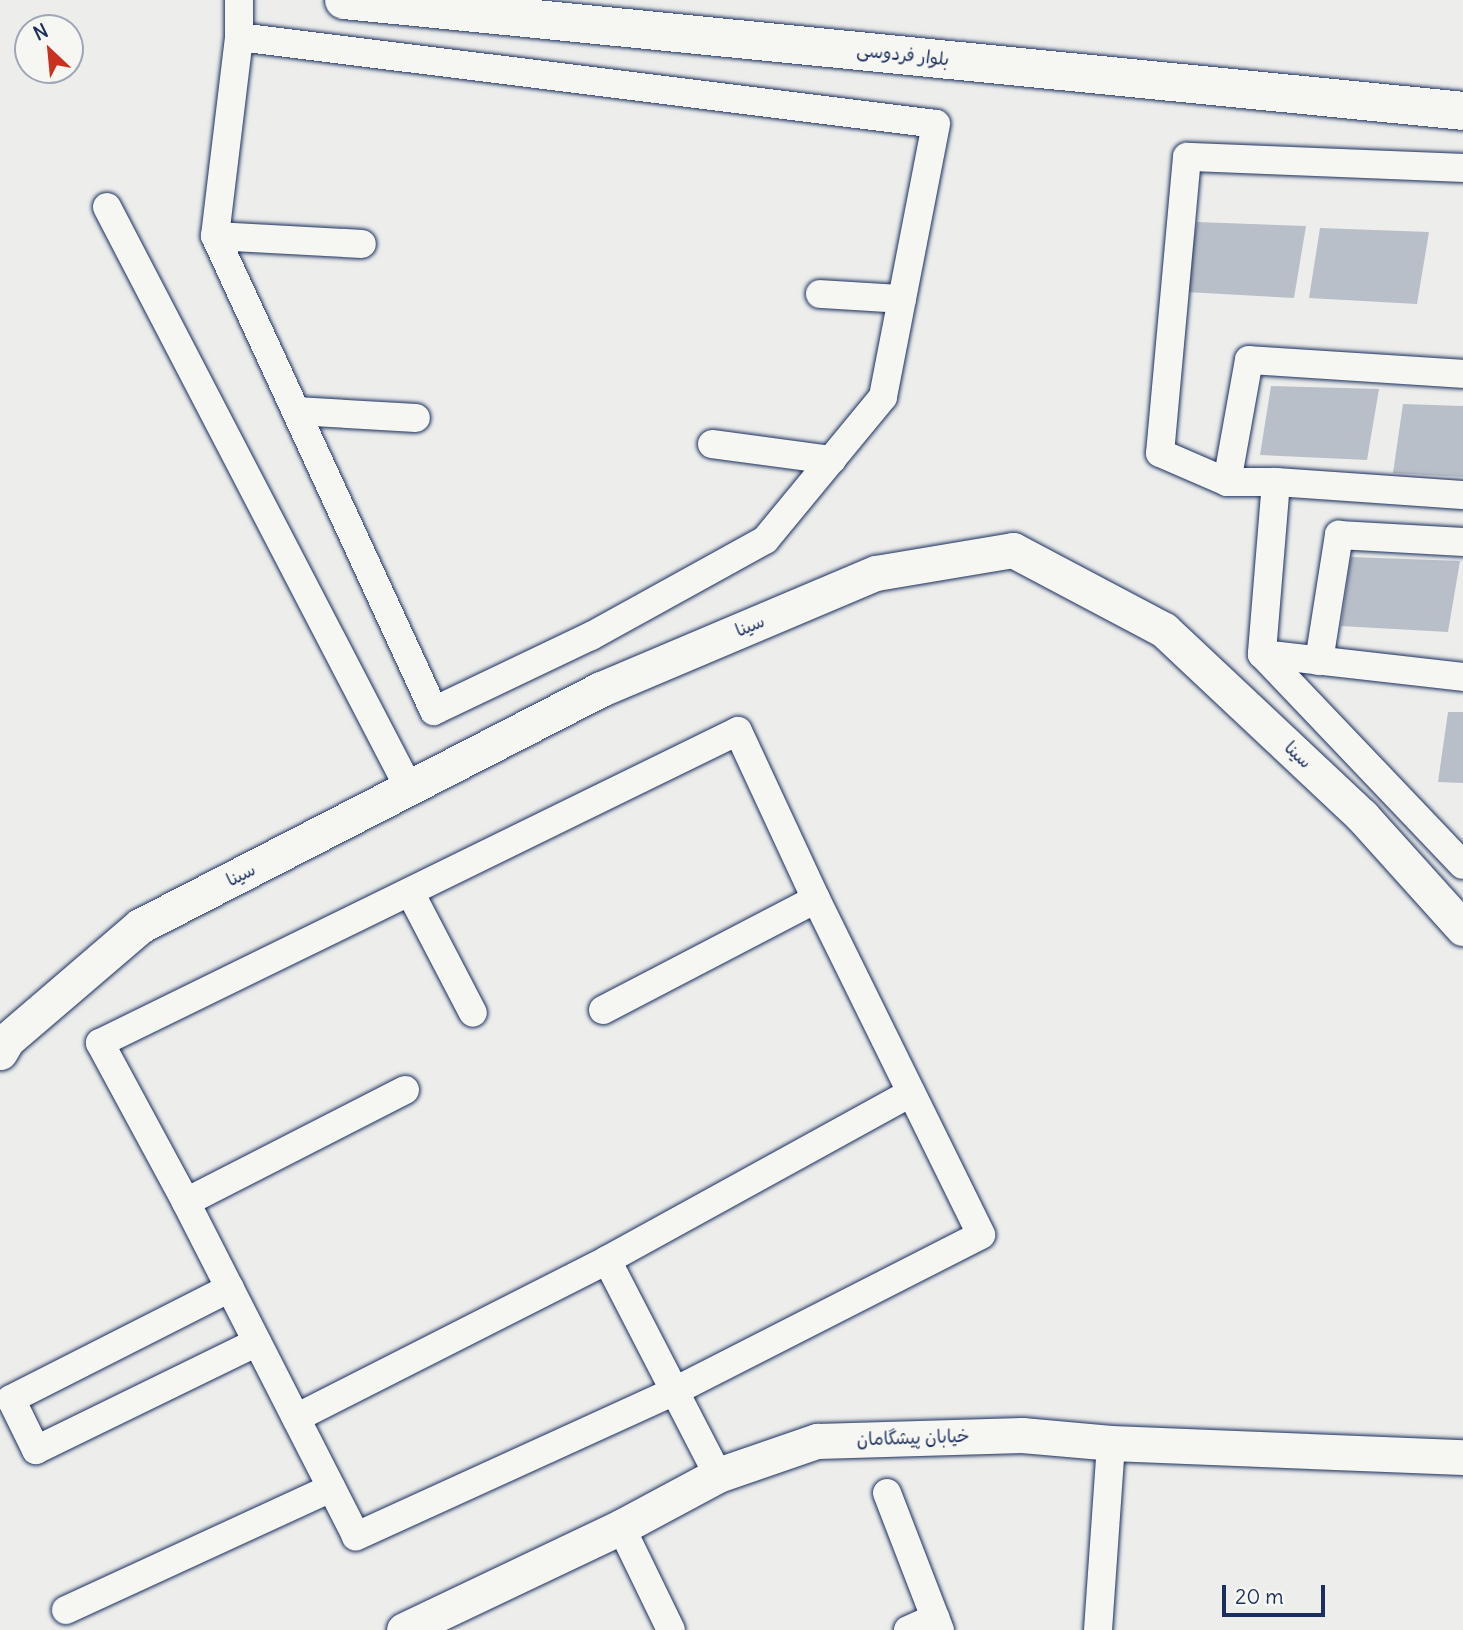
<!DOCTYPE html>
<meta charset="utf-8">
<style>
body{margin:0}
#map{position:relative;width:1463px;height:1630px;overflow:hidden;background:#edeeec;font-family:Delius,"Playpen Sans Arabic",sans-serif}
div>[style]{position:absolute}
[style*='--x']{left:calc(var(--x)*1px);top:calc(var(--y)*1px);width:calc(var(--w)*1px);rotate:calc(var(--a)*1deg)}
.building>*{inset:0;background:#b9bfc8}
.roads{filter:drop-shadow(0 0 2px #1b2f5e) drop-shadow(0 0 2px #1b2f5e)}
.minor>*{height:28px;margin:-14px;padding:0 14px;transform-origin:14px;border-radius:14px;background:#f6f6f2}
.tertiary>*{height:35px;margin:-17.5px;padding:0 17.5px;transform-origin:17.5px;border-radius:17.5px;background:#f6f6f2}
.secondary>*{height:38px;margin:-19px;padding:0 19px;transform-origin:19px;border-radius:19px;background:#f6f6f2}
span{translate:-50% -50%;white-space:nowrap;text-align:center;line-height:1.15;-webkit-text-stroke:5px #f6f6f2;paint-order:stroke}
.street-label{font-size:18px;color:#1b2f5e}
.north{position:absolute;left:14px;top:14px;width:70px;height:70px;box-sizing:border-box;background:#f6f6f2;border:2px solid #9ea6b7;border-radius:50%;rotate:334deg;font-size:19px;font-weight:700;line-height:28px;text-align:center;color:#1b2f5e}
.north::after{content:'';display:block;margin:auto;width:24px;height:32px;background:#c8321e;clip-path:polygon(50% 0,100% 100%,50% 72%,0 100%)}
.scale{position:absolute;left:1222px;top:1585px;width:103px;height:32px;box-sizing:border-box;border:4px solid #1b2f5e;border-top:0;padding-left:9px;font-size:21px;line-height:24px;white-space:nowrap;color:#1b2f5e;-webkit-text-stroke:5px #f6f6f2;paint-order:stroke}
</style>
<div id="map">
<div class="building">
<i style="clip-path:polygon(1197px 222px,1306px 226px,1294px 298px,1186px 292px)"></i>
<i style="clip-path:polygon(1320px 228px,1429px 232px,1417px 304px,1309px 298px)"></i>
<i style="clip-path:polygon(1271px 386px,1379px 389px,1367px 460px,1260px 455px)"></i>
<i style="clip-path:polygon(1403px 404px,1463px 406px,1463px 477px,1393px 473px)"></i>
<i style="clip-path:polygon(1351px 557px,1460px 561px,1448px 632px,1341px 626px)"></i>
<i style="clip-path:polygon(1448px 712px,1463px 712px,1463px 783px,1438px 782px)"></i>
</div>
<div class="roads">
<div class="minor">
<i style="--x:239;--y:37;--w:702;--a:7.11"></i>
<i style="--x:936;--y:124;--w:278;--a:101"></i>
<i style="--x:883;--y:397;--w:185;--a:129.5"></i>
<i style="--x:765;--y:540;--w:199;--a:151.1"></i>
<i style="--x:591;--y:636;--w:174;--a:154.5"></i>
<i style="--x:434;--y:711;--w:523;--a:-114.75"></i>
<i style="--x:215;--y:236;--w:200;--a:-83.1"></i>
<i style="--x:239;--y:37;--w:37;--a:-90"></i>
<i style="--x:1463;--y:168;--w:276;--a:-177.7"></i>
<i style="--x:1187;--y:157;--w:297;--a:95.2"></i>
<i style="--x:1160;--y:453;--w:73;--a:23.4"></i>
<i style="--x:1227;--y:482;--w:49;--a:0"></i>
<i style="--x:1276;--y:482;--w:173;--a:94.7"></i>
<i style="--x:1262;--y:654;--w:291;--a:46.4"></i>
<i style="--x:107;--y:207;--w:657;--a:62.54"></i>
<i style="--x:215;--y:236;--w:147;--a:3.1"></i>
<i style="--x:820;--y:294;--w:82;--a:3.5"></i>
<i style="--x:296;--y:411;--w:120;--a:3.3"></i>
<i style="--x:712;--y:444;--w:121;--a:7.6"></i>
<i style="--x:1227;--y:482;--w:124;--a:-79.8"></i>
<i style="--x:1249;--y:360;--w:214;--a:3.7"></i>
<i style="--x:1276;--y:482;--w:187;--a:4"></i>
<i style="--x:1262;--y:654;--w:202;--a:6.5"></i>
<i style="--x:1319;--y:661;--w:128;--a:-81"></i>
<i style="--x:1339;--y:535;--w:124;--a:3.2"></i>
<i style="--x:738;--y:731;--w:185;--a:65.1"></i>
<i style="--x:816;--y:899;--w:374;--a:63.8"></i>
<i style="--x:981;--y:1235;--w:341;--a:153"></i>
<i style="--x:677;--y:1390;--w:353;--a:155.5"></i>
<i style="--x:356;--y:1536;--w:375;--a:-117"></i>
<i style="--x:186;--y:1202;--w:181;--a:-118.4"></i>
<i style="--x:100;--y:1043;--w:710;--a:-26.06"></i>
<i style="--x:410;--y:892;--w:136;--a:62.5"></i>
<i style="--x:603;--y:1010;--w:240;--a:-27.5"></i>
<i style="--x:186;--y:1202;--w:246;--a:-27.1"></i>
<i style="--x:607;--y:1260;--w:347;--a:-28.8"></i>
<i style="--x:230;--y:1288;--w:246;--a:153.1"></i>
<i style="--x:11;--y:1399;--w:57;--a:63.9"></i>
<i style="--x:36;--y:1450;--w:246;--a:-26"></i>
<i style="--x:296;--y:1418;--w:349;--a:-26.9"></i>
<i style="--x:607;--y:1260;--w:242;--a:62.7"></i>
<i style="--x:887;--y:1493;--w:147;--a:68.9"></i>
<i style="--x:621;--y:1527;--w:114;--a:64.1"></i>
<i style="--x:66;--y:1610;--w:292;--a:-24.7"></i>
<i style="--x:908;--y:1630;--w:30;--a:-24"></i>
<i style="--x:1098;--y:1630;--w:187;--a:-86"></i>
</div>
<div class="tertiary">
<i style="--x:0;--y:1052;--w:14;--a:-60"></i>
<i style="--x:7;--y:1040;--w:175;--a:-40.6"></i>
<i style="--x:140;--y:926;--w:518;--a:-27.21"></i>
<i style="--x:601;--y:689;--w:298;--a:-22.9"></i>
<i style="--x:876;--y:573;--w:139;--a:-9.5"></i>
<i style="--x:1013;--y:550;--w:171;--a:27.9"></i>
<i style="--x:1164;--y:630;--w:272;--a:43.2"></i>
<i style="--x:1362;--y:816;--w:151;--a:48"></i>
<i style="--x:404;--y:1630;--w:240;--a:-25.4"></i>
<i style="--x:621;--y:1527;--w:110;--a:-28.2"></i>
<i style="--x:718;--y:1475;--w:105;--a:-19"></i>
<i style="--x:817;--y:1441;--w:205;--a:-1.7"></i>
<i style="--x:1022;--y:1435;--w:89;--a:5.1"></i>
<i style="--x:1111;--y:1443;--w:352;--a:2.3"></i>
</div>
<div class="secondary">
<i style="--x:344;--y:0;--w:1124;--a:5.66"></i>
</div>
</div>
<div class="street-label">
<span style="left:903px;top:55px;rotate:6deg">بلوار فردوسی</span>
<span style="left:750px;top:626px;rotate:-23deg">سینا</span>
<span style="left:1298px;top:755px;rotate:43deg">سینا</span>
<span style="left:241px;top:875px;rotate:-27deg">سینا</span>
<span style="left:913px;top:1438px;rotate:-2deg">خیابان پیشگامان</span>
</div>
<div class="north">N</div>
<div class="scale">20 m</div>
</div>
